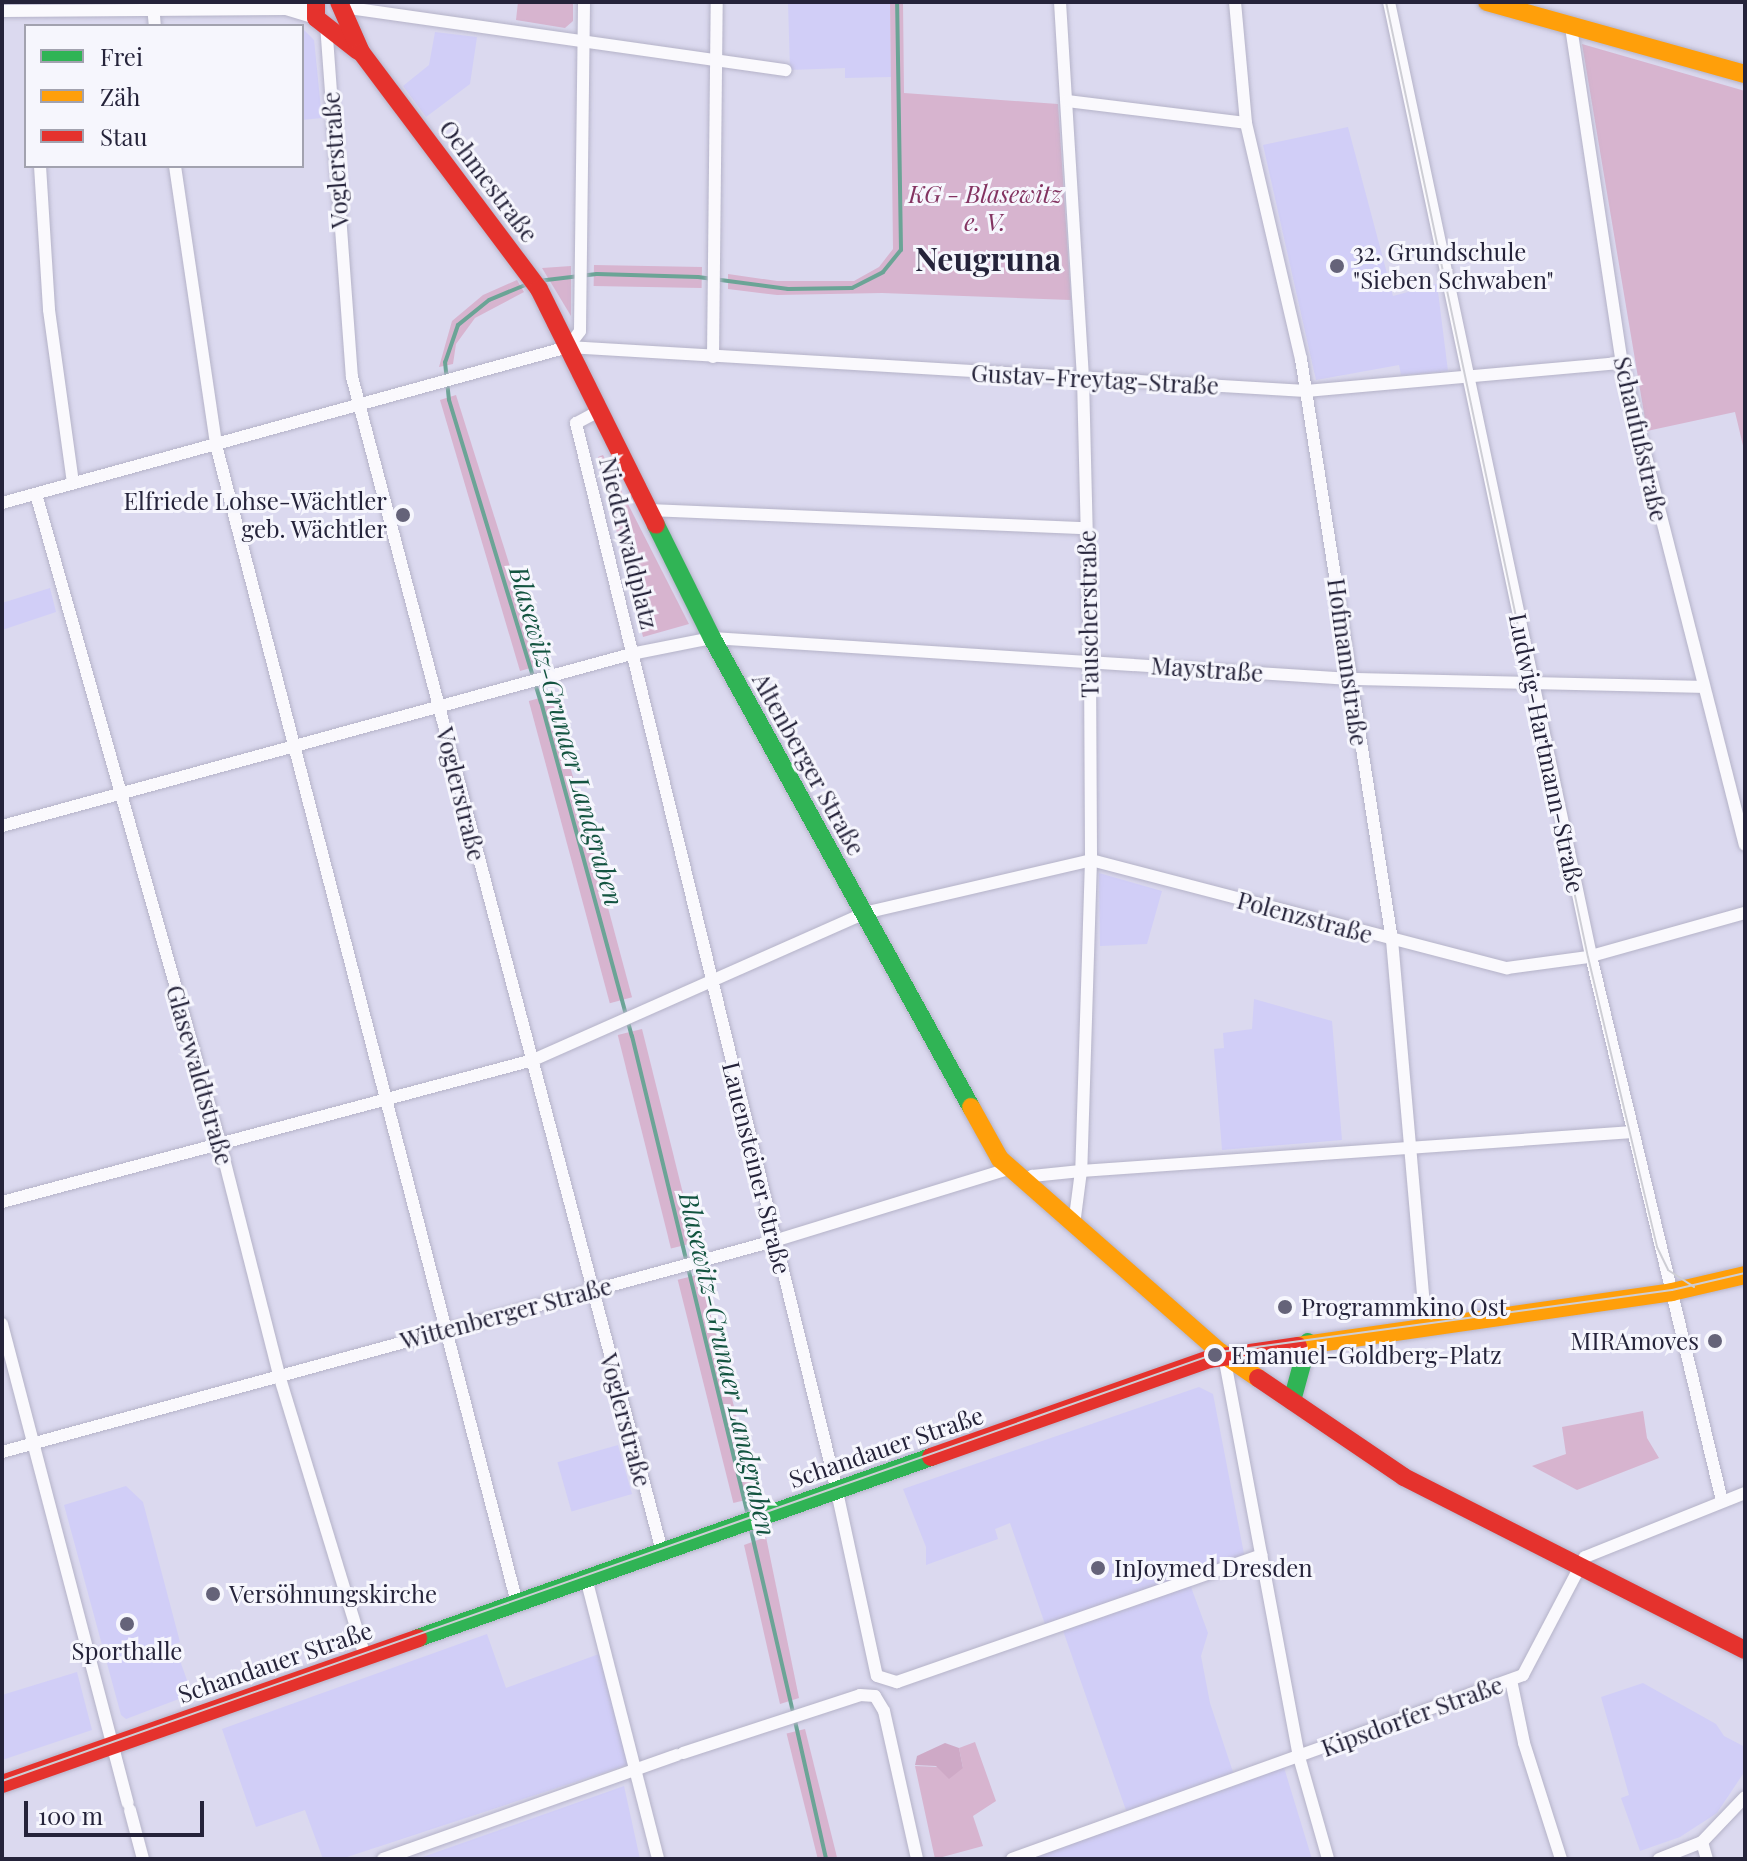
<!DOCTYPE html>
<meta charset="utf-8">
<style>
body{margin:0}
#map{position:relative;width:1747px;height:1861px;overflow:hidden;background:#dbd9ef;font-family:"Playfair Display",serif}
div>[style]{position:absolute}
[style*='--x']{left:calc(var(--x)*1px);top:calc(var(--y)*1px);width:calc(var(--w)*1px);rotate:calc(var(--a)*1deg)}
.built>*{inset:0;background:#d1cef7;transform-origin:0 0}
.green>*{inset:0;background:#d7b4cf;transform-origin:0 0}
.forest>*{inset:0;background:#cea9c6}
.stream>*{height:4px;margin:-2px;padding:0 2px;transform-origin:2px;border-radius:2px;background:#6ba496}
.roads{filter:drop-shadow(0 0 2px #b5b3c8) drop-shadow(0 0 2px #b5b3c8)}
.street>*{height:12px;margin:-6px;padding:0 6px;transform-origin:6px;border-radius:6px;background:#faf9fd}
.fast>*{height:18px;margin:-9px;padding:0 9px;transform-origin:9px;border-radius:9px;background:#30b455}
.slow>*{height:18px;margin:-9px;padding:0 9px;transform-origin:9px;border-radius:9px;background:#ff9f0a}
.jam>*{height:18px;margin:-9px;padding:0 9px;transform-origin:9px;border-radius:9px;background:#e5322d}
.tram>*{height:2px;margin:-1px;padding:0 1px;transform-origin:1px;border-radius:1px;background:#ceced5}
.dots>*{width:22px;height:22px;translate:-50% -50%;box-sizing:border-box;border:4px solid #f6f6fd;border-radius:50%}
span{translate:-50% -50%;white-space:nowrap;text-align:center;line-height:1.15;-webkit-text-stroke:6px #f6f6fd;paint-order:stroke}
.street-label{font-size:24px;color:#25233a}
.park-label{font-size:24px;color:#833361;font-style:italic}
.poi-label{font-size:24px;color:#25233a}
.left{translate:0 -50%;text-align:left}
.right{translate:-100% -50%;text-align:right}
.water-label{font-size:26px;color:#135440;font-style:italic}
.district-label{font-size:32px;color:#25233a;font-weight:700}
.frame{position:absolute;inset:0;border:4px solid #25233a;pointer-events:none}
.legend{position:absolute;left:24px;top:24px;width:280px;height:144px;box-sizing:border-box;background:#f6f6fd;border:2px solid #a2a2af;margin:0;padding:10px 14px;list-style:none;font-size:24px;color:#25233a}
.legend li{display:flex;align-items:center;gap:16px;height:40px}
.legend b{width:40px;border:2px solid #a2a2af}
.scale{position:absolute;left:24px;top:1801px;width:180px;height:36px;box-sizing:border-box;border:4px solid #25233a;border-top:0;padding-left:10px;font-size:24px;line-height:28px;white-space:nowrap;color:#25233a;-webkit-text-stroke:6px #f6f6fd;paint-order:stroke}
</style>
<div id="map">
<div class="built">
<i style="clip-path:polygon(788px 2px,890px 2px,891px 77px,845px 78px,845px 68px,790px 70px)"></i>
<i style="clip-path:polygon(302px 28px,314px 40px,322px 118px,302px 120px)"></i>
<i style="clip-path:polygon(435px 32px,477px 37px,470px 84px,426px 117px,403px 86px,429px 65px)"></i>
<i style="clip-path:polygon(1348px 127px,1393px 296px,1437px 284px,1448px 371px,1401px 375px,1399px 365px,1316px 380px,1263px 145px)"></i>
<i style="clip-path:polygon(50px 588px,56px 612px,2px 630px,2px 603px)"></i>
<i style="clip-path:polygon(1099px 873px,1162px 891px,1147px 944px,1100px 946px)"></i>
<i style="clip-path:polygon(1254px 999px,1332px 1021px,1342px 1140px,1222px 1150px,1214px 1049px,1224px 1048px,1223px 1033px,1252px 1029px)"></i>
<i style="clip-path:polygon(1199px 1387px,1213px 1394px,1245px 1559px,1188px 1579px,1208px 1633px,1201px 1656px,1210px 1703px,1235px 1778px,1282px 1761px,1312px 1859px,1007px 1859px,1128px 1816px,1060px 1622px,1046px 1627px,1010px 1523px,995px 1529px,998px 1539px,926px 1565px,926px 1547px,903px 1489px)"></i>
<i style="left:618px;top:1445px;width:51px;height:63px;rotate:74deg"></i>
<i style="clip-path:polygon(126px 1486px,143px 1502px,180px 1642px,174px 1644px,192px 1694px,126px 1719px,121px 1715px,64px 1505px)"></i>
<i style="clip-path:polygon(487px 1634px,506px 1688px,599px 1654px,633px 1763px,341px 1859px,323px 1859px,305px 1810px,256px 1827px,222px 1729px)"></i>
<i style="clip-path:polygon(77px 1672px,92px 1730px,2px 1760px,2px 1695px)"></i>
<i style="clip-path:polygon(1643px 1683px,1716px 1724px,1724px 1736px,1745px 1747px,1745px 1771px,1717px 1813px,1680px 1837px,1640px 1851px,1621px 1798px,1629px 1795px,1601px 1697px)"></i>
<i style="clip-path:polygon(624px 1786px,640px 1859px,417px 1859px)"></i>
</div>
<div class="green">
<i style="clip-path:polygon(518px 2px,573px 2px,573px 21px,565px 28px,516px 20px)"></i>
<i style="clip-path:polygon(890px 2px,903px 2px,904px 93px,1058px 104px,1071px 300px,882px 293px,777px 295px,728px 289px,728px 274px,777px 281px,854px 281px,879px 267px,893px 249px)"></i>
<i style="clip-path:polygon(1582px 44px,1745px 91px,1745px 454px,1735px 412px,1647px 431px)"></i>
<i style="left:594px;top:265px;width:108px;height:21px;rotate:1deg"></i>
<i style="clip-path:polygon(571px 266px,571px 316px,542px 268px)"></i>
<i style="clip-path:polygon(517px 280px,524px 292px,475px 318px,456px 344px,453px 364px,439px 367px,452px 321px,483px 295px)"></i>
<i style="clip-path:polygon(456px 395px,541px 665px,520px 671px,440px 400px)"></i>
<i style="clip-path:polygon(603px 455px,689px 624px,643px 637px,598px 457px)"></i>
<i style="left:551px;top:695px;width:313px;height:23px;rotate:75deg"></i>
<i style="left:642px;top:1029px;width:220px;height:25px;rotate:76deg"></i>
<i style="left:701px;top:1274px;width:230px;height:24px;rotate:76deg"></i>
<i style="clip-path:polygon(1643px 1411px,1647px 1438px,1659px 1458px,1577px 1490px,1532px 1466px,1566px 1454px,1562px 1427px)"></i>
<i style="clip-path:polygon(766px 1537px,799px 1698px,780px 1704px,744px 1545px)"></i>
<i style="left:805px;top:1729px;width:134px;height:19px;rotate:76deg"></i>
<i style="clip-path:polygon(975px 1742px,996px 1801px,973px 1816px,983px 1846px,935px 1859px,915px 1766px,963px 1768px,959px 1748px)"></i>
</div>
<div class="forest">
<i style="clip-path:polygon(945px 1743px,959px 1748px,963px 1768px,949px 1779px,936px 1766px,915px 1765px,917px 1756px)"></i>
</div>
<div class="stream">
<i style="--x:538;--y:281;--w:59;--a:-6.8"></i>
<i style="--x:597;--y:274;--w:101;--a:1.7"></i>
<i style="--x:698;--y:277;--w:91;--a:7.6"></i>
<i style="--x:788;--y:289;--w:64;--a:-0.9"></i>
<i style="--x:852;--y:288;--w:35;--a:-27"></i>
<i style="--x:883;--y:272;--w:28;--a:-51"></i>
<i style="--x:901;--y:250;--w:248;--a:-90.9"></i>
<i style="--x:530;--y:283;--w:44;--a:157.5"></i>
<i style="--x:489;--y:300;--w:40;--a:141"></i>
<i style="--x:458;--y:325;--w:39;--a:109"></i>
<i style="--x:445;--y:362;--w:38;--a:84"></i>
<i style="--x:449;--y:400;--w:316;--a:73.1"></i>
<i style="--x:541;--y:702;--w:346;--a:74.8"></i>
<i style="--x:632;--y:1036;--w:495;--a:76.4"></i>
<i style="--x:750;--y:1526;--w:191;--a:77"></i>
<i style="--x:795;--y:1721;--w:141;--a:77.3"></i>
</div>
<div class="roads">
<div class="street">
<i style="--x:1060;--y:2;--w:377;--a:86.5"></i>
<i style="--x:1083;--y:378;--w:283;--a:88.6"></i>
<i style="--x:1090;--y:661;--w:199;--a:89.7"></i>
<i style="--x:1091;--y:860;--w:311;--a:91.8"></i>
<i style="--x:1081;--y:1171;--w:54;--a:97.4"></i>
<i style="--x:1235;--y:2;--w:121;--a:84.8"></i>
<i style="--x:1246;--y:123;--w:242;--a:76.9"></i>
<i style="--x:1301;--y:359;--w:588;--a:81.1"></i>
<i style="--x:1392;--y:940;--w:388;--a:85"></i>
<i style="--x:1389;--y:2;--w:975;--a:78.04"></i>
<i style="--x:1591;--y:956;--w:561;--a:76.48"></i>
<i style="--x:153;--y:5;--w:21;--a:85"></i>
<i style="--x:342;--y:7;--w:448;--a:8.1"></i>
<i style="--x:286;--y:9;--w:31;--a:17"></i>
<i style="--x:2;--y:11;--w:284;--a:-0.4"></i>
<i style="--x:286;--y:9;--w:31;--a:-13"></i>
<i style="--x:326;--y:24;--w:354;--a:85.8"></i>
<i style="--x:352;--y:377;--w:1214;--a:75.21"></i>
<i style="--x:1571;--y:27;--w:340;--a:81.4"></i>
<i style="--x:1622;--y:363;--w:497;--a:75.7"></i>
<i style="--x:1067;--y:101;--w:180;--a:7"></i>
<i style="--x:40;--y:166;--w:144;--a:86.4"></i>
<i style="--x:49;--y:310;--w:175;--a:82.1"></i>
<i style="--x:175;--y:166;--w:282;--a:81.6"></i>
<i style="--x:216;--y:445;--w:1196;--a:75.43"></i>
<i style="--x:568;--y:347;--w:739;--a:3.41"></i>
<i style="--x:1306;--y:391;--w:317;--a:-5.1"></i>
<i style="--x:568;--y:347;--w:20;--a:-53"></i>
<i style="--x:580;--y:331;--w:329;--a:-89.3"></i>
<i style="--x:713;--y:357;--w:355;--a:-89.4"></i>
<i style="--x:599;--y:411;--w:26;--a:152"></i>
<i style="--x:576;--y:423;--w:1095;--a:76.27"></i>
<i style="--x:836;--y:1487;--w:193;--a:77.8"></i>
<i style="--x:877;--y:1676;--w:21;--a:17"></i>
<i style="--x:897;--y:1682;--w:386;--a:-19.2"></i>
<i style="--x:36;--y:494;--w:675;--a:74.17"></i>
<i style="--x:220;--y:1143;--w:239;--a:75.7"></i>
<i style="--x:279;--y:1375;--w:294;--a:73"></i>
<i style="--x:2;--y:503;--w:587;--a:-15.41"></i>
<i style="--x:649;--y:510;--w:437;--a:2.4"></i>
<i style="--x:2;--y:826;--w:652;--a:-15.29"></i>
<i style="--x:631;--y:654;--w:83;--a:-11.2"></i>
<i style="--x:712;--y:638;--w:640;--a:3.67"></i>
<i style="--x:1351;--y:679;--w:350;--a:1.3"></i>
<i style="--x:1022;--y:1182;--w:12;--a:-31"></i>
<i style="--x:1032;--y:1176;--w:49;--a:-5.8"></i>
<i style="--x:1081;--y:1171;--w:553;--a:-4.04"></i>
<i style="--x:2;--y:1202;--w:550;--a:-14.97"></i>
<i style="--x:533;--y:1060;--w:362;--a:-23.9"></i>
<i style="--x:864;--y:913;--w:233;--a:-13.1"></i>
<i style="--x:1091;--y:860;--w:430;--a:14.6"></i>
<i style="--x:1507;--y:968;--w:82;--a:-7.7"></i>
<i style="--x:1588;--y:957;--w:163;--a:-15.7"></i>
<i style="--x:2;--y:1324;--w:495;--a:75.3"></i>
<i style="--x:1224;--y:1356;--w:408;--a:79.4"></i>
<i style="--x:1299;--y:1757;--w:106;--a:74.1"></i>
<i style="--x:2;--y:1452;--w:800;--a:-15.29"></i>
<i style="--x:774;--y:1241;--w:245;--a:-17.1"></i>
<i style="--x:586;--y:1578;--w:290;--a:75.6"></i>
<i style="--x:1511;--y:1680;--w:64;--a:78.3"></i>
<i style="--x:1524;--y:1743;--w:122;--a:72.3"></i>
<i style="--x:683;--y:1753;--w:186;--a:-18.1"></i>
<i style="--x:860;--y:1695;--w:15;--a:4"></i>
<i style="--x:875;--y:1696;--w:17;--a:59"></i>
<i style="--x:884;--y:1711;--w:152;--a:77.4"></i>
<i style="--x:130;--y:1810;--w:51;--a:75.1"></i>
<i style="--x:1702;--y:1842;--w:18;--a:74"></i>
<i style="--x:383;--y:1859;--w:312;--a:-19.5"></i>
<i style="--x:1012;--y:1859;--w:543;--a:-19.8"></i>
<i style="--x:1523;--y:1675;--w:133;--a:-62.3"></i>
<i style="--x:1585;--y:1557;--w:172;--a:-21.8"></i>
<i style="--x:1659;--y:1859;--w:46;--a:-21.6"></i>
<i style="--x:1702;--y:1842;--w:62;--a:-46.3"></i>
</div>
<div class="fast">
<i style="--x:656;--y:525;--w:126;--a:63.6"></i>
<i style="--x:712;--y:638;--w:536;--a:61.09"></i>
<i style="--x:1292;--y:1401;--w:61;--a:-74.8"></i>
<i style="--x:418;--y:1638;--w:544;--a:-19.43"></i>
</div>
<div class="slow">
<i style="--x:1487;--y:2;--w:268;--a:15.6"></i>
<i style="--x:971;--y:1107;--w:60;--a:60.9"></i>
<i style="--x:1000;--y:1159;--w:293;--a:41.3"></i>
<i style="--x:1220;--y:1352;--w:46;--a:34.4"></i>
<i style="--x:1298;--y:1346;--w:378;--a:-8.2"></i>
<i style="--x:1672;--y:1292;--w:75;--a:-13.1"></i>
</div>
<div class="jam">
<i style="--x:316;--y:2;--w:16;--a:90"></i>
<i style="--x:316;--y:18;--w:53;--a:38.2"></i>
<i style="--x:339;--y:2;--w:55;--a:66.3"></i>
<i style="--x:361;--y:52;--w:296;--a:53.1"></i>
<i style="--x:539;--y:289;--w:263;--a:63.6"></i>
<i style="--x:1258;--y:1378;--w:176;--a:34.1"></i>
<i style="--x:1404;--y:1477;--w:382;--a:26.9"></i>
<i style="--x:931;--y:1457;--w:295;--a:-19.4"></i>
<i style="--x:1209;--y:1359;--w:90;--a:-8.3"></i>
<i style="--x:2;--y:1784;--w:441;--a:-19.3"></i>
</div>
</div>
<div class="tram">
<i style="--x:1386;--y:2;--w:976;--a:78.06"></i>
<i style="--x:1588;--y:957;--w:298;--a:76.6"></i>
<i style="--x:1657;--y:1247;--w:25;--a:64"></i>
<i style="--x:1668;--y:1270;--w:31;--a:33"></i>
<i style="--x:2;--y:1781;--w:1291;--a:-19.4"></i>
<i style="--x:1220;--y:1352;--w:456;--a:-7.8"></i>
<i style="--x:1672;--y:1290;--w:75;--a:-13.1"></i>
</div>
<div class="dots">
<i style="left:1337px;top:266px;background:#656379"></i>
<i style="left:403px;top:515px;background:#656379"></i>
<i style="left:1285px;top:1307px;background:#656379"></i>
<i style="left:1715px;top:1341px;background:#656379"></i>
<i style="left:1215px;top:1355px;background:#656379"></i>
<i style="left:1098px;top:1568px;background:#656379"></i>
<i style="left:213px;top:1594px;background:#656379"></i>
<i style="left:127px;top:1624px;background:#656379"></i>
</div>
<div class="street-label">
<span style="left:335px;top:160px;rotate:-94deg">Voglerstraße</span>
<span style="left:489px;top:181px;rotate:53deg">Oehmestraße</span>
<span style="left:1095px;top:379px;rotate:3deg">Gustav-Freytag-Straße</span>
<span style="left:1641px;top:439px;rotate:77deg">Schaufußstraße</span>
<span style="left:629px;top:543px;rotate:76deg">Niederwaldplatz</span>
<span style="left:1088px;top:614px;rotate:-91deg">Tauscherstraße</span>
<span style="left:1348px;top:662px;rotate:82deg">Hofmannstraße</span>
<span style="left:1207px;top:669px;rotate:4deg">Maystraße</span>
<span style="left:1547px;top:753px;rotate:78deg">Ludwig-Hartmann-Straße</span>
<span style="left:809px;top:764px;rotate:61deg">Altenberger Straße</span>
<span style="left:461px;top:794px;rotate:76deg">Voglerstraße</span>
<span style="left:1305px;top:917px;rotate:15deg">Polenzstraße</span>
<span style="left:200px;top:1075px;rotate:74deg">Glasewaldtstraße</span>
<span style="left:757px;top:1168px;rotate:76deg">Lauensteiner Straße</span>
<span style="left:506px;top:1313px;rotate:-15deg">Wittenberger Straße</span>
<span style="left:626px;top:1420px;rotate:75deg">Voglerstraße</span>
<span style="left:886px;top:1447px;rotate:-19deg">Schandauer Straße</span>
<span style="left:275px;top:1662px;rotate:-19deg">Schandauer Straße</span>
<span style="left:1412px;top:1716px;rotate:-20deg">Kipsdorfer Straße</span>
</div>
<div class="park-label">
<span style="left:985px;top:208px">KG - Blasewitz<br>e. V.</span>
</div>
<div class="poi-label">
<span class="left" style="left:1353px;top:266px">32. Grundschule<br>"Sieben Schwaben"</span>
<span class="right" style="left:387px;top:515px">Elfriede Lohse-Wächtler<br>geb. Wächtler</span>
<span class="left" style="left:1301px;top:1307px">Programmkino Ost</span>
<span class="right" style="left:1699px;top:1341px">MIRAmoves</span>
<span class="left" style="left:1231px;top:1355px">Emanuel-Goldberg-Platz</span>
<span class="left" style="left:1114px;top:1568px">InJoymed Dresden</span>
<span class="left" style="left:229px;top:1594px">Versöhnungskirche</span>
<span style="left:127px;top:1651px">Sporthalle</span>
</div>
<div class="water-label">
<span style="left:567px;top:736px;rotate:74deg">Blasewitz‐Grunaer Landgraben</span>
<span style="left:728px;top:1364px;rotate:77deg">Blasewitz‐Grunaer Landgraben</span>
</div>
<div class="district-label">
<span style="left:988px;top:258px">Neugruna</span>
</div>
<div class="frame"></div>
<ul class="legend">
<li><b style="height:10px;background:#30b455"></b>Frei</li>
<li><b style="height:10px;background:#ff9f0a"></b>Zäh</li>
<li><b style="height:10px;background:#e5322d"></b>Stau</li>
</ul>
<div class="scale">100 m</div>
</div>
